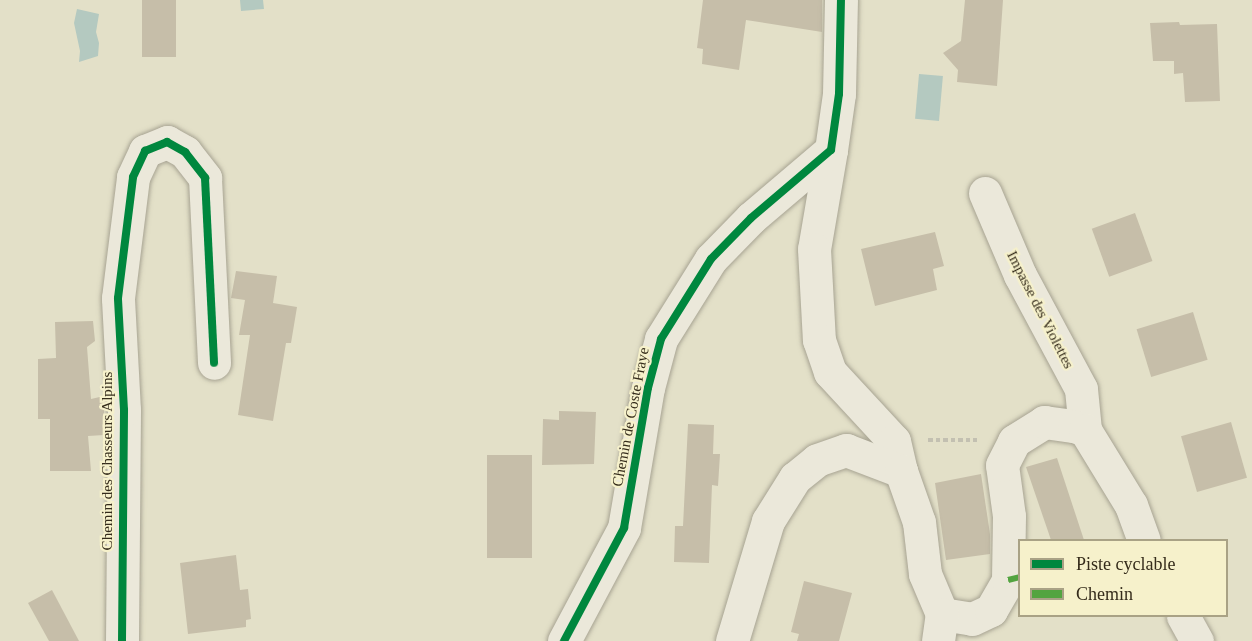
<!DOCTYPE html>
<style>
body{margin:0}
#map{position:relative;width:1252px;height:641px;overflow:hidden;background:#e3e0c8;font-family:"Times New Roman",serif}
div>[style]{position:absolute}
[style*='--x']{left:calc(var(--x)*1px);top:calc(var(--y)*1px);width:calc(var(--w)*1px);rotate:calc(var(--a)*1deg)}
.water>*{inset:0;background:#b4c9c0;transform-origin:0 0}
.building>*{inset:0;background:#c6bea9;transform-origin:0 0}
.path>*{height:4px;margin-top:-2px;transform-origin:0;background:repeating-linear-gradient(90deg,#c3c0b1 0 4.5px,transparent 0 7.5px)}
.roads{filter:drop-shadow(0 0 2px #a7a392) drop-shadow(0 0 2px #a7a392)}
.minor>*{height:33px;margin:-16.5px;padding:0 16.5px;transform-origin:16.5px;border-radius:16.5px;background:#ebe8da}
.quiet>*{height:6px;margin-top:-3px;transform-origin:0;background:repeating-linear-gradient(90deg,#53a440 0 12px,transparent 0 18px)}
.cycleway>*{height:8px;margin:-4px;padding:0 4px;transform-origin:4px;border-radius:4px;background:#00873e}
span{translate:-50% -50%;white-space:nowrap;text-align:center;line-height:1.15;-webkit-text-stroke:4.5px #f6f1cb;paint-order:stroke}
.street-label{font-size:15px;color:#352c1b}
.legend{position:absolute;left:1018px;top:539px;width:210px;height:78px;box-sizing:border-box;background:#f6f1cb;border:2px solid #a9a285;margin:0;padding:8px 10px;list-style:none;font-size:18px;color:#352c1b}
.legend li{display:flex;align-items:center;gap:12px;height:30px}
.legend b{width:30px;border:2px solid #a9a285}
</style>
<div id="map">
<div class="water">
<i style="clip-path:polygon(240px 0,263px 0,264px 9px,241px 11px)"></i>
<i style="clip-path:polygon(77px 9px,99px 14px,96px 32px,99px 43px,98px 56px,79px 62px,80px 51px,74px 23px)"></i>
<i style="left:919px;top:74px;width:24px;height:45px;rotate:5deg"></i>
</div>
<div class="building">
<i style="left:142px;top:0;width:34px;height:57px"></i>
<i style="clip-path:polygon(703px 0,822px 0,822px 32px,746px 20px,739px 70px,702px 64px,703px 49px,697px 48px)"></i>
<i style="clip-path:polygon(965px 0,1003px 0,997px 86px,957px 82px,958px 70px,943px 53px,961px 41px)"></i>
<i style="clip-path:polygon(1179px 22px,1180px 25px,1217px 24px,1220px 101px,1185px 102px,1183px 73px,1174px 74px,1174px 61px,1153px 61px,1150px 23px)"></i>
<i style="left:1135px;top:213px;width:51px;height:46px;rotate:70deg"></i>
<i style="clip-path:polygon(935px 232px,944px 266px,933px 269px,937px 290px,875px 306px,861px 249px)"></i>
<i style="clip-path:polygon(236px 271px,277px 276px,273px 303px,297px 307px,291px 343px,286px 343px,273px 421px,238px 415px,250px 335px,239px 335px,245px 300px,231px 298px)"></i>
<i style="left:1193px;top:312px;width:50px;height:59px;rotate:73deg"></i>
<i style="clip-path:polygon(93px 321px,95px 341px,87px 347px,91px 399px,104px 396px,104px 435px,88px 436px,91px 471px,50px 471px,50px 419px,38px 419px,38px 359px,56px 358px,55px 322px)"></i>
<i style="clip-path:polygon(559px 411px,596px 412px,594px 464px,542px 465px,543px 419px,559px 420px)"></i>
<i style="left:1231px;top:422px;width:58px;height:52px;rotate:74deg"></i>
<i style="clip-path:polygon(688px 424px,714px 425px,713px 454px,720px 454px,718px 486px,712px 485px,709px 563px,674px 562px,675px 526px,683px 526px)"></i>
<i style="left:487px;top:455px;width:45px;height:103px"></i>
<i style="clip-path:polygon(1057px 458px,1084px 540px,1051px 540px,1026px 467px)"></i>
<i style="clip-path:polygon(981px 474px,990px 534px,990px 554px,946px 560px,935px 483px)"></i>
<i style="clip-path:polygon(236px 555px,240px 590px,248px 589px,251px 619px,246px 620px,246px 627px,188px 634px,180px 563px)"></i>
<i style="clip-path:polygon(804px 581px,852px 593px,839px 641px,797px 641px,799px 634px,791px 632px)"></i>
<i style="clip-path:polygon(52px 590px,79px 641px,49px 641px,28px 603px)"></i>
</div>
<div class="path">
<i style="--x:928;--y:440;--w:49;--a:0"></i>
</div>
<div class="roads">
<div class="minor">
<i style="--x:831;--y:150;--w:100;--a:99.7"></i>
<i style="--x:814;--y:249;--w:91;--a:86.9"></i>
<i style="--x:819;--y:340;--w:34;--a:71"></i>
<i style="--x:830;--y:372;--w:94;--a:47.2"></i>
<i style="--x:894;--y:441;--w:31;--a:77"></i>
<i style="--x:985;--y:193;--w:89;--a:66.9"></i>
<i style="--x:1020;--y:275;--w:129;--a:61.8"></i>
<i style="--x:1081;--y:389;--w:41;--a:84.4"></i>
<i style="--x:942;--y:614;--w:30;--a:9"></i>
<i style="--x:972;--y:619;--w:21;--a:-25"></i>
<i style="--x:991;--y:610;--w:34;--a:-60"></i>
<i style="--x:1008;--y:580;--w:64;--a:-89.1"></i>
<i style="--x:1009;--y:516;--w:51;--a:-97.8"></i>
<i style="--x:1002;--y:465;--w:27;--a:-63"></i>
<i style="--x:1014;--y:441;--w:36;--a:-32"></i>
<i style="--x:1044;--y:422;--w:30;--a:8"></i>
<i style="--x:1074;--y:426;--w:12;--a:20"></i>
<i style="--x:1085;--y:430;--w:88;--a:58.5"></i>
<i style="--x:1131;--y:505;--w:37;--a:70"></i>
<i style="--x:1183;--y:616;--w:29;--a:61"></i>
<i style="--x:122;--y:641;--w:231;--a:-89.5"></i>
<i style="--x:124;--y:410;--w:112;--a:-93.1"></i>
<i style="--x:118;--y:298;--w:122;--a:-82.9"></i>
<i style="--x:133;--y:177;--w:29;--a:-65"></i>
<i style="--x:145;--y:151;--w:24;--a:-22"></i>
<i style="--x:167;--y:142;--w:21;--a:29"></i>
<i style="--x:185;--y:152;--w:33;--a:52"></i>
<i style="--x:205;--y:178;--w:185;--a:87.2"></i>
<i style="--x:564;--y:641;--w:128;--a:-62"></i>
<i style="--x:624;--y:528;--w:142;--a:-80.3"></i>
<i style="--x:648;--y:388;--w:51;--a:-75.1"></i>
<i style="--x:661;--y:339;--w:94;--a:-58"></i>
<i style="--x:711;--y:259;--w:57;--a:-45.7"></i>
<i style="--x:751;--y:218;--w:105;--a:-40.4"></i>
<i style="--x:831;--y:150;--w:57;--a:-81.9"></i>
<i style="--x:839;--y:94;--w:94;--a:-88.8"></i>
<i style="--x:732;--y:641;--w:125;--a:-73.3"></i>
<i style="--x:768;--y:521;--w:51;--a:-57.9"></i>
<i style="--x:795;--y:478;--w:28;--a:-39"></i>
<i style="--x:817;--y:460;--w:31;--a:-19"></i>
<i style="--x:846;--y:450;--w:59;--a:20.9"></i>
<i style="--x:901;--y:471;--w:54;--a:70.6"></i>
<i style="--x:919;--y:522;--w:52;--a:83.4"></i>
<i style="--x:925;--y:574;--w:43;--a:67"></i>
<i style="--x:938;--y:641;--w:27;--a:-82"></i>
</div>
</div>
<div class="quiet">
<i style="--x:1008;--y:580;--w:12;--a:-14"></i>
</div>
<div class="cycleway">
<i style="--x:122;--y:641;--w:231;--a:-89.5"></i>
<i style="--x:124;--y:410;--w:112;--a:-93.1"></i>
<i style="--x:118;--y:298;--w:122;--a:-82.9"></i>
<i style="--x:133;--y:177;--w:29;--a:-65"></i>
<i style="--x:145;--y:151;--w:24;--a:-22"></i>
<i style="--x:167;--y:142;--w:21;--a:29"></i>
<i style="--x:185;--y:152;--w:33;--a:52"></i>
<i style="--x:205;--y:178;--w:185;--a:87.2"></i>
<i style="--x:564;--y:641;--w:128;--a:-62"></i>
<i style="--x:624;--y:528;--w:142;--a:-80.3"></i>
<i style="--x:648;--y:388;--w:51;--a:-75.1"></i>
<i style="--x:661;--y:339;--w:94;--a:-58"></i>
<i style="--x:711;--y:259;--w:57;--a:-45.7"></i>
<i style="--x:751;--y:218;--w:105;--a:-40.4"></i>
<i style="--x:831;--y:150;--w:57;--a:-81.9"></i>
<i style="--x:839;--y:94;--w:94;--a:-88.8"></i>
</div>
<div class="street-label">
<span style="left:1040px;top:310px;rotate:63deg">Impasse des Violettes</span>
<span style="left:631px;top:417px;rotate:-79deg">Chemin de Coste Fraye</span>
<span style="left:108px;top:461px;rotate:-90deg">Chemin des Chasseurs Alpins</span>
</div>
<ul class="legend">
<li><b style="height:8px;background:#00873e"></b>Piste cyclable</li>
<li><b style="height:8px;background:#53a440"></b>Chemin</li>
</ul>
</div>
